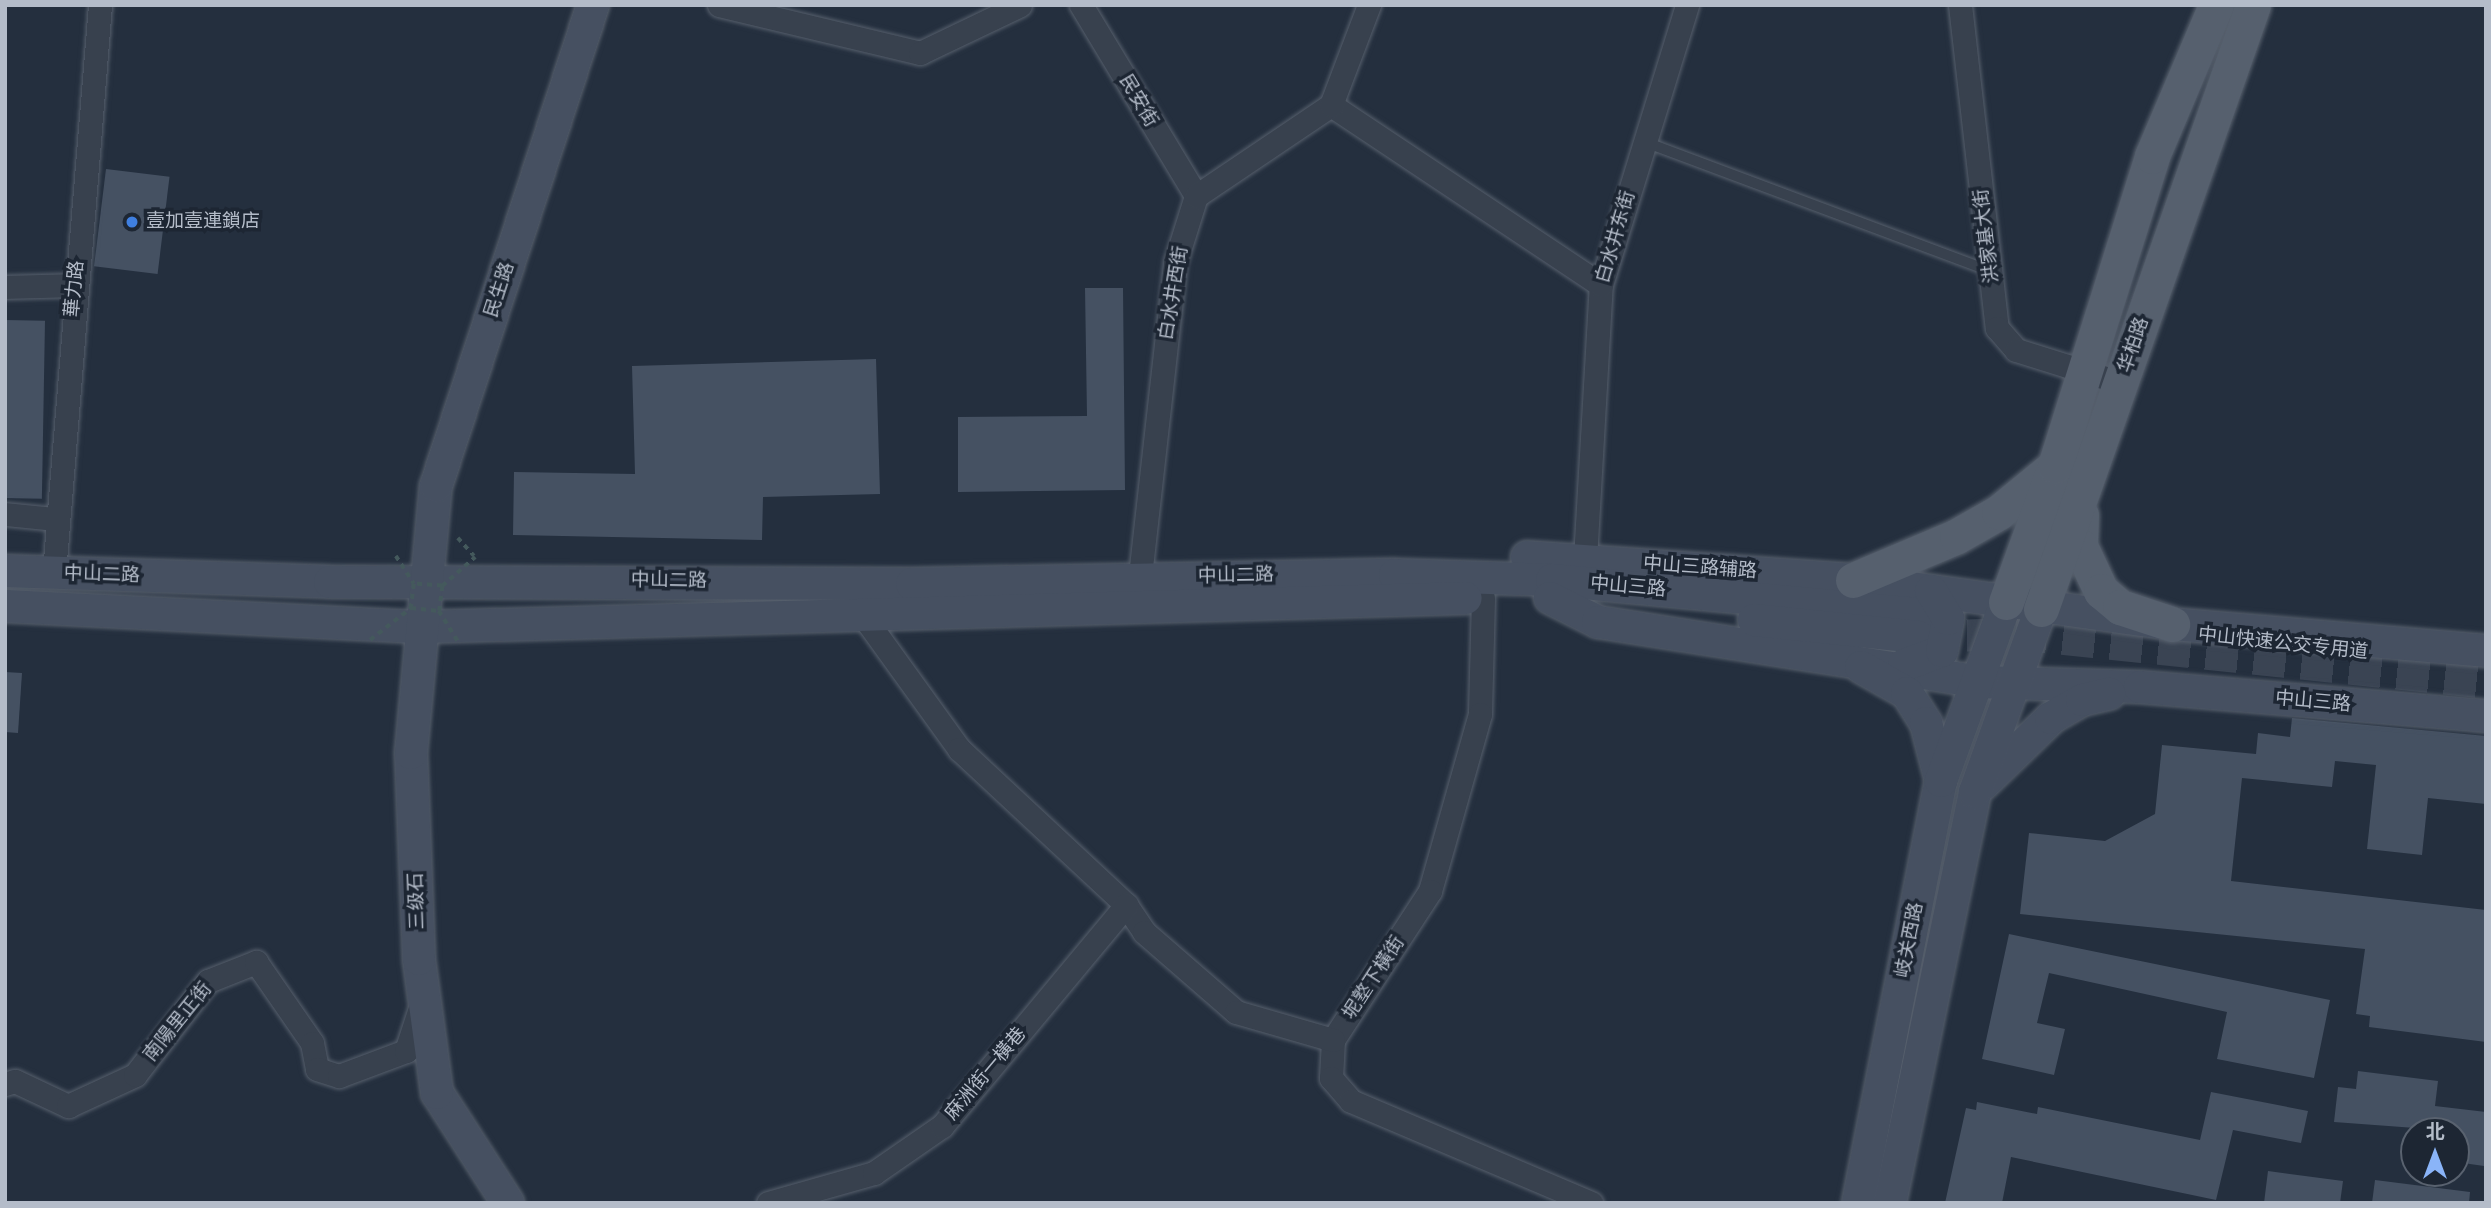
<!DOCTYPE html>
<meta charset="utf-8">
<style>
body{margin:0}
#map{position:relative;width:2491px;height:1208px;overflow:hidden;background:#242f3e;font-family:"Source Sans 3","Noto Sans SC",sans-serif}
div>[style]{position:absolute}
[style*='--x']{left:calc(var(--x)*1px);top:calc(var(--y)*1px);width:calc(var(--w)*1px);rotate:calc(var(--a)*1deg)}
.building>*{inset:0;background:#455162;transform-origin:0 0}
.secondary-tunnel>*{height:32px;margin-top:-16px;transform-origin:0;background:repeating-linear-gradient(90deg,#3a4453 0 32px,transparent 0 48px)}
.path>*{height:3.5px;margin-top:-1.75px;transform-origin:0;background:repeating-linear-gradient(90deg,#44595c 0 5px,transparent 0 10px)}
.roads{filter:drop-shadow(0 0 2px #565f6c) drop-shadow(0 0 2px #565f6c)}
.lane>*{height:10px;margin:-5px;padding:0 5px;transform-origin:5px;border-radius:5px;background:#38414e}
.street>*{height:23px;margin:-11.5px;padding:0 11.5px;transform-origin:11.5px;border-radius:11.5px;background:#38414e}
.secondary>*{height:32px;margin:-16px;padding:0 16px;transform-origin:16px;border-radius:16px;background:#465061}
.primary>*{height:35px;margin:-17.5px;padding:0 17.5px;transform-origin:17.5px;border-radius:17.5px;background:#56606e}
.path-bridge>*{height:3.5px;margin-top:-1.75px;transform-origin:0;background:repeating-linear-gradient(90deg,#44595c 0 5px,transparent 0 10px)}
.dots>*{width:19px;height:19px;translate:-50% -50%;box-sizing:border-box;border:4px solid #1d2633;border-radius:50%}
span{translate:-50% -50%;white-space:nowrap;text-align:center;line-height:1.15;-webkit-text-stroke:7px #1d2633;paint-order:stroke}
.street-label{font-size:19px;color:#b4bcc9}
.poi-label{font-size:19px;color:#b4bcc9}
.left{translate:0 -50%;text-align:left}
.frame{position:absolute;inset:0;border:7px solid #b4bcc9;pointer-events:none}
.north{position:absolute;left:2400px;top:1117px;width:70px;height:70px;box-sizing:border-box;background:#1d2633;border:2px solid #59626f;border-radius:50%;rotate:0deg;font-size:19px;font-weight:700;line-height:28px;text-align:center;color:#b4bcc9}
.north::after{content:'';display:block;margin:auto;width:24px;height:32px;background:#8ab4f8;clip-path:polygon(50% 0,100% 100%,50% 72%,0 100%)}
</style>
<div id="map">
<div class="building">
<i style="left:106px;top:169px;width:64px;height:98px;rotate:7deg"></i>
<i style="clip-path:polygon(1085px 288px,1123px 288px,1125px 490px,958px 492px,958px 417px,1087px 416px)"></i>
<i style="left:5px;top:320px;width:40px;height:178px;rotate:1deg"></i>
<i style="clip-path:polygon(876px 359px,880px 494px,763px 497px,762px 540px,513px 535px,514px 472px,635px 474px,632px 366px)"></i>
<i style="clip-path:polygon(5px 672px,22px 673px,18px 733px,5px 732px)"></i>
<i style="clip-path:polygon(2292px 718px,2486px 736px,2486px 804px,2428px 798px,2422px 855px,2367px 849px,2376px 765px,2335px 761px,2332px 787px,2242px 778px,2231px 881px,2486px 910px,2486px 1042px,2369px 1027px,2370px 1016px,2356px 1014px,2365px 949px,2020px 914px,2029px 833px,2105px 841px,2155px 814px,2162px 745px,2256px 754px,2258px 733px,2290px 737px)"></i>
<i style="clip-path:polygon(2009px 934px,2330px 1000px,2314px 1078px,2217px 1059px,2227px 1012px,2049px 973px,2037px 1023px,2065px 1029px,2054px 1075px,1982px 1059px)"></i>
<i style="clip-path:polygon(2358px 1071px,2438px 1081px,2435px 1106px,2486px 1112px,2484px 1166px,2456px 1162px,2456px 1131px,2334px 1122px,2338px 1087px,2356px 1089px)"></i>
<i style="clip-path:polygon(2211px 1092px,2308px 1111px,2301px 1143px,2233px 1130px,2216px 1200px,2011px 1157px,2002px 1203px,1945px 1203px,1966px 1108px,1976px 1110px,1977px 1102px,2037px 1114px,2038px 1107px,2200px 1140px)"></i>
<i style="clip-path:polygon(2268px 1171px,2343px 1181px,2340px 1203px,2264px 1203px)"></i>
<i style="clip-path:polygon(2375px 1180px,2470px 1192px,2469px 1203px,2372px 1203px)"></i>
</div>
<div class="secondary-tunnel">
<i style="--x:1919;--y:637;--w:96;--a:-1.8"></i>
<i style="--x:2015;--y:634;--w:474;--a:5.9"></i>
</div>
<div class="path">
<i style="--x:458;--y:538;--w:24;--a:48"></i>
</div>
<div class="roads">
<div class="lane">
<i style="--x:1645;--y:142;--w:368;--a:20.5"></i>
</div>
<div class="street">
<i style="--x:719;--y:5;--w:207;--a:13.4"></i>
<i style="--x:920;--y:53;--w:111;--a:-25.6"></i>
<i style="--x:1081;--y:5;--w:223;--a:58.9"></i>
<i style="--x:1960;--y:5;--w:325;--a:83.5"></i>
<i style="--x:1997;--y:328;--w:29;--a:49"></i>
<i style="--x:2016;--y:350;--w:110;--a:17.4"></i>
<i style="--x:1331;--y:105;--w:324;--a:33.7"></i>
<i style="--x:5;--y:287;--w:71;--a:-1.6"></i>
<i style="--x:5;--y:514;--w:50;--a:5.7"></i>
<i style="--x:1585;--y:559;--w:274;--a:-86.7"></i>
<i style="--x:1601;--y:285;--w:293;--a:-72.9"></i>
<i style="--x:54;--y:573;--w:570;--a:-85.37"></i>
<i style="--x:1140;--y:576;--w:315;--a:-83.6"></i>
<i style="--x:1175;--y:263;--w:70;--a:-72.6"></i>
<i style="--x:1196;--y:196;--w:163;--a:-34"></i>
<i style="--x:1331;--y:105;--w:107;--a:-69.2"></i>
<i style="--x:1483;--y:598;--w:116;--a:91.5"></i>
<i style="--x:1480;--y:714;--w:184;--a:105.8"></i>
<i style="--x:1430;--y:891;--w:178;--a:123.1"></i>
<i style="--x:1333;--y:1040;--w:38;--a:93"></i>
<i style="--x:1331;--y:1078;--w:30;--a:49"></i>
<i style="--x:1351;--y:1101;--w:261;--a:23"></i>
<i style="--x:861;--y:613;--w:168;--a:54.2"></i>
<i style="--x:959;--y:749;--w:229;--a:43"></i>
<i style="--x:1126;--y:905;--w:32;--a:56"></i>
<i style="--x:1144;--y:932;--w:122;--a:41"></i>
<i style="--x:1236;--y:1012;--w:101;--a:16.1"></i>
<i style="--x:5;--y:1084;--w:10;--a:-17"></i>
<i style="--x:15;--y:1081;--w:59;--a:25.3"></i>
<i style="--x:68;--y:1106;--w:74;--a:-24.8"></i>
<i style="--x:135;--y:1075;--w:119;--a:-52.2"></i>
<i style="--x:208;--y:981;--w:52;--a:-21.6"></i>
<i style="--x:256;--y:962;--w:98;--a:55.3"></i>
<i style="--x:312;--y:1043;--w:26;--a:79"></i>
<i style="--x:317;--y:1069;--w:23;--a:18"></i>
<i style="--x:339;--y:1076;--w:72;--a:-20.5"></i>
<i style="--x:406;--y:1051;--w:52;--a:-71.9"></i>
<i style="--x:768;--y:1203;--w:110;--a:-15.8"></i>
<i style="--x:874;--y:1173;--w:83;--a:-34.7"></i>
<i style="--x:942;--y:1126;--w:288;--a:-50.2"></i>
</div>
<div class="secondary">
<i style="--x:1527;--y:557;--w:327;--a:4"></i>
<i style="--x:1853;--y:580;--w:322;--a:7.9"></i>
<i style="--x:2172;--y:624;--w:315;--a:4.9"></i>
<i style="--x:5;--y:571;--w:325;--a:1.9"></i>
<i style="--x:330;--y:582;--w:582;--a:0.2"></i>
<i style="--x:912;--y:584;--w:483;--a:-1.1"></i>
<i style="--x:1395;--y:575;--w:157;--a:1.8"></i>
<i style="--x:1552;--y:580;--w:371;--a:5.3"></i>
<i style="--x:1550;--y:598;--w:54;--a:26.6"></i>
<i style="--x:1598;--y:622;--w:386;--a:8.9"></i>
<i style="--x:1979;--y:682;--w:161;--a:1.8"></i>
<i style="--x:2140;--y:687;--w:347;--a:4.8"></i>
<i style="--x:5;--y:606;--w:418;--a:2.9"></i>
<i style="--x:422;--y:627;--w:1044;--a:-1.59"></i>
<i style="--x:1754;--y:620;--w:165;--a:5.9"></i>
<i style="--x:1904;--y:665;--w:40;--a:-20.2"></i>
<i style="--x:1942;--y:651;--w:33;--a:-79"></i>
<i style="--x:1948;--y:619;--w:33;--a:-121"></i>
<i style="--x:1861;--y:667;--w:53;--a:29.5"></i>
<i style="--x:1907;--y:693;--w:36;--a:58"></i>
<i style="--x:1926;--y:723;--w:60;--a:75.5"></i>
<i style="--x:1983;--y:784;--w:95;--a:-44.1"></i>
<i style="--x:2051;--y:718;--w:36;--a:-30"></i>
<i style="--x:2082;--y:700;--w:28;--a:-13"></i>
<i style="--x:508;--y:1203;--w:131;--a:-122.8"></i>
<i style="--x:437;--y:1093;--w:135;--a:-97.7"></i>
<i style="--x:419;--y:959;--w:206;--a:-92.2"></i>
<i style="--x:411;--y:753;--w:268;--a:-84.7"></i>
<i style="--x:436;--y:486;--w:506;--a:-71.92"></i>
<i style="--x:1858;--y:1203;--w:430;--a:-78.9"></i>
<i style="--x:1941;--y:781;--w:190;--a:-70"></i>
<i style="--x:1890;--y:1203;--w:420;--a:-78.3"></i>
<i style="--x:1975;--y:792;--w:195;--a:-70.2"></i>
</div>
<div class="primary">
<i style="--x:2081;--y:515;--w:31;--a:92"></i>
<i style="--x:2080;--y:546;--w:50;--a:65"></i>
<i style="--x:2101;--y:591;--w:25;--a:40"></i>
<i style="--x:2120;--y:607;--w:55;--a:18.1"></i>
<i style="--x:1853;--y:580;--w:113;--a:-22.9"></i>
<i style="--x:1957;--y:536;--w:48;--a:-29.7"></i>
<i style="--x:1999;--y:512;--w:72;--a:-39.4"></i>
<i style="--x:2006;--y:602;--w:145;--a:-70.2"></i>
<i style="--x:2055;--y:466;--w:325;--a:-72.6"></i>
<i style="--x:2152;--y:156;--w:164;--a:-67"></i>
<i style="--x:2041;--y:609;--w:640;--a:-70.66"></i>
</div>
</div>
<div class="path-bridge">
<i style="--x:396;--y:556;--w:33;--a:57"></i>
<i style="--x:414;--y:584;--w:24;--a:97"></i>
<i style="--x:411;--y:608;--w:28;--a:6"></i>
<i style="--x:439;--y:611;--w:25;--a:-83"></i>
<i style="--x:442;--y:586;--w:28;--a:-176"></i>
<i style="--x:442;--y:586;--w:44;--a:-41.3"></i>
<i style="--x:439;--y:611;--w:36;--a:58"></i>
<i style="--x:370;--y:640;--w:52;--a:-38"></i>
</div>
<div class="dots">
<i style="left:132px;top:222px;background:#3f7fe0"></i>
</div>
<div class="street-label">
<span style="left:1138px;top:101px;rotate:59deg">民安街</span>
<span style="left:1987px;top:236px;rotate:-97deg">洪家基大街</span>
<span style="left:1616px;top:237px;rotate:-74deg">白水井东街</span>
<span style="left:75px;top:289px;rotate:-85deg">華力路</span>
<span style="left:500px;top:290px;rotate:-72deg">民生路</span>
<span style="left:1174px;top:293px;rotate:-81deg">白水井西街</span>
<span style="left:2134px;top:345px;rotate:-71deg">华柏路</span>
<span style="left:1700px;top:568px;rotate:4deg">中山三路辅路</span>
<span style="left:102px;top:575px;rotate:2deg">中山二路</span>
<span style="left:1236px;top:576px;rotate:-1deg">中山二路</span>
<span style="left:669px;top:581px;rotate:1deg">中山二路</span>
<span style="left:1628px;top:587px;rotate:5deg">中山三路</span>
<span style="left:2283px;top:644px;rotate:6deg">中山快速公交专用道</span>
<span style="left:2313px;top:702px;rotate:5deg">中山三路</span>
<span style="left:417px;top:901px;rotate:-92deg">三级石</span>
<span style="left:1910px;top:940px;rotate:-79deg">岐关西路</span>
<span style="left:1374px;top:978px;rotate:-57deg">坭墪下橫街</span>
<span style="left:178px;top:1022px;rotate:-51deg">南陽里正街</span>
<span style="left:986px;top:1074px;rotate:-50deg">麻洲街一橫巷</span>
</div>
<div class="poi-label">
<span class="left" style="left:146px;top:222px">壹加壹連鎖店</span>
</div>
<div class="frame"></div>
<div class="north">北</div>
</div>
